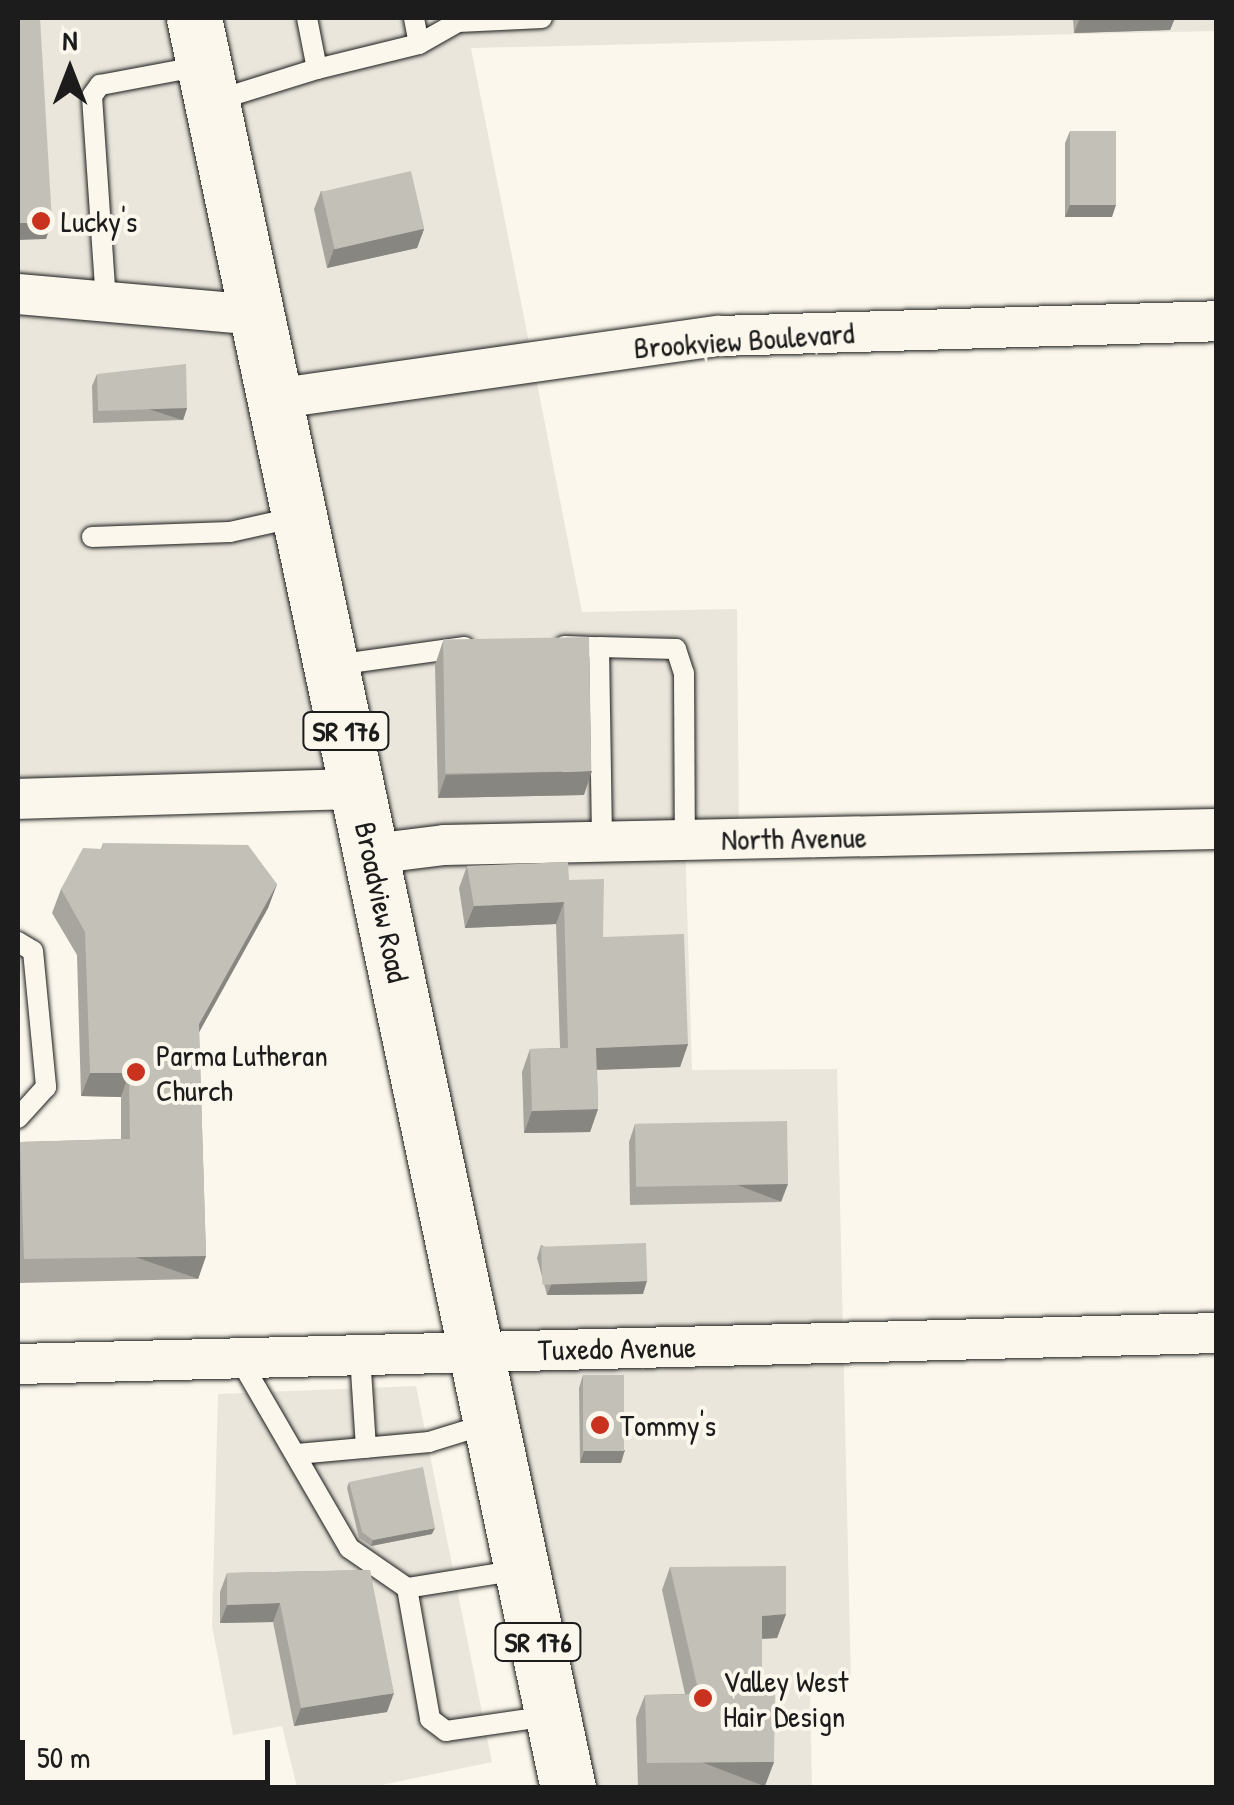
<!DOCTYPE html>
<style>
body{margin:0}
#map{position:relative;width:1234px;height:1805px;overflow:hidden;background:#fbf7ec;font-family:"Patrick Hand",sans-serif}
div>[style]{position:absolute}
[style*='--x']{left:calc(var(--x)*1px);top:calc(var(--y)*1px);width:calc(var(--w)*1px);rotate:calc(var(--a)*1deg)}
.built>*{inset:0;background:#eae6dc}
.roads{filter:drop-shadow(0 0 2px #1c1c1c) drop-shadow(0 0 2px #1c1c1c)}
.service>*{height:20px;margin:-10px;padding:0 10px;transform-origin:10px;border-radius:10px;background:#fbf7ec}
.minor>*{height:40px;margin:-20px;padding:0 20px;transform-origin:20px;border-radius:20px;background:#fbf7ec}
.primary>*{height:55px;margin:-27.5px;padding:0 27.5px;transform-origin:27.5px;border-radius:27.5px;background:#fbf7ec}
.wall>*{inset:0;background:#a8a59e}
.shaded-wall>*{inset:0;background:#888681;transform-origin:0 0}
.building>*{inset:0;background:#c3c0b8;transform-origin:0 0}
.dots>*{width:28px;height:28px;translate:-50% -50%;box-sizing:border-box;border:5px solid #fbf7ec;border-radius:50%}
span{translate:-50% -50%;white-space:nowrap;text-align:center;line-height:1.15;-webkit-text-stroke:8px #fbf7ec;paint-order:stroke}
.shield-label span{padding:2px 8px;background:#fbf7ec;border:2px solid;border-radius:8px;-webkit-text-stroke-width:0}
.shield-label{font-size:28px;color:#1c1c1c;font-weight:700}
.poi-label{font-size:30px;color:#1c1c1c}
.left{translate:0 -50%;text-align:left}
.street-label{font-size:30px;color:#1c1c1c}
.frame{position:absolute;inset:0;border:20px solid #1c1c1c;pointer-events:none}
.north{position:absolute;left:20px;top:20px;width:100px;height:100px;-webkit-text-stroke:8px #fbf7ec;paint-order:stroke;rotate:0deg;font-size:28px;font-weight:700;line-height:40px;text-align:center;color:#1c1c1c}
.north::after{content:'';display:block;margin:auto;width:35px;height:45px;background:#1c1c1c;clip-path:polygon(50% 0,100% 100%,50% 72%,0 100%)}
.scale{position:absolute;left:20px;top:1740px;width:250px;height:45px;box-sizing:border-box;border:5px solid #1c1c1c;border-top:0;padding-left:12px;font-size:30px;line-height:35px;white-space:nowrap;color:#1c1c1c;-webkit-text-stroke:8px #fbf7ec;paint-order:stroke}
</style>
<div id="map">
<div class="built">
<i style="clip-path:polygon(18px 18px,1216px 18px,1216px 31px,471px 48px,582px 612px,737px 609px,739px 839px,685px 841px,692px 1070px,837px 1069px,851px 1684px,810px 1684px,812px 1787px,568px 1787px,358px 789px,18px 799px)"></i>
<i style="clip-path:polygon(416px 1386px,492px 1762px,372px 1787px,297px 1787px,282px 1726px,233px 1735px,212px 1626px,218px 1394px)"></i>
</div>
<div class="roads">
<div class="service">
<i style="--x:419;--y:44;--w:45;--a:-29.4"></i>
<i style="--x:458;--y:22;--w:84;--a:-2.7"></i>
<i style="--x:317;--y:69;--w:105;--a:-13.8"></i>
<i style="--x:419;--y:44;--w:26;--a:-101"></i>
<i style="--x:214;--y:101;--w:108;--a:-17.3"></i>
<i style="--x:317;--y:69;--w:52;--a:-101.1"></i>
<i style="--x:106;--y:302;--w:206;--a:-93.9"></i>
<i style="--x:92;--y:96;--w:14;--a:-54"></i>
<i style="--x:100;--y:85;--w:104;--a:-10.6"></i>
<i style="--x:92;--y:537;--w:138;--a:-2.1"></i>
<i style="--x:230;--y:532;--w:69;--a:-12.6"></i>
<i style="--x:564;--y:646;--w:35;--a:2"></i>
<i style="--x:599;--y:647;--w:197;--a:89.1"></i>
<i style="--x:599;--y:647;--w:77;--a:1.5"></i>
<i style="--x:676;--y:649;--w:25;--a:72"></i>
<i style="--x:684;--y:673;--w:167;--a:89.7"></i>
<i style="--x:335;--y:665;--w:131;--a:-7.9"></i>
<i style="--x:18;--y:942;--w:17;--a:31"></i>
<i style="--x:33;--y:951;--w:137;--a:84.5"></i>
<i style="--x:46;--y:1087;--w:42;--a:132.1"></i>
<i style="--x:360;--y:1355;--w:93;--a:86.3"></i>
<i style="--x:239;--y:1358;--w:220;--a:59.9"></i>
<i style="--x:349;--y:1548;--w:70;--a:34.6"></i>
<i style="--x:407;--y:1588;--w:133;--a:80"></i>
<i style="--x:430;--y:1719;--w:20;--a:37"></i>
<i style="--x:446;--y:1731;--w:104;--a:-8.3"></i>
<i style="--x:297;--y:1454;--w:133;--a:-5.2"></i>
<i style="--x:429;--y:1442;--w:61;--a:-17.2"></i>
<i style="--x:407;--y:1588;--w:113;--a:-9.1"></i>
</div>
<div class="minor">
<i style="--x:18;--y:294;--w:239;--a:5"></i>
<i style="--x:274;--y:399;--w:449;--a:-8.1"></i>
<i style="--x:719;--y:336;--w:497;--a:-1.7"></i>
<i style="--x:18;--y:799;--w:340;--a:-1.7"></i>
<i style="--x:372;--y:854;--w:73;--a:-7.1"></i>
<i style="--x:444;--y:845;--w:772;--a:-1.19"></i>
<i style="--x:18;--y:1364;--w:1198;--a:-1.48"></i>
</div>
<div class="primary">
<i style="--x:194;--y:18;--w:1809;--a:78.07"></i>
</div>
</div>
<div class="wall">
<i style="clip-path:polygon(1073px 18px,1175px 18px,1170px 30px,1074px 33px)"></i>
<i style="clip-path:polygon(1070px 131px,1112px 217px,1065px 217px,1065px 143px)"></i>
<i style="clip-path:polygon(321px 191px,424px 229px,417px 248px,327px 268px,314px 209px)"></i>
<i style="clip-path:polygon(97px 374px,187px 408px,183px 420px,93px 423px,92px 386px)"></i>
<i style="clip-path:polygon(443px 641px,584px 795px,438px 798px,435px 665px)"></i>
<i style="clip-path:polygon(103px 843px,277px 884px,268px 908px,199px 1031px,206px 1256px,198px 1279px,18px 1283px,18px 1150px,20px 1142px,121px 1139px,121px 1097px,81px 1096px,77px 955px,52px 913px,61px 889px,101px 849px)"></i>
<i style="clip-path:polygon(467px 866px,569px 880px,603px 937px,688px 1044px,680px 1067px,597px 1070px,598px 1109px,590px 1132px,524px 1133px,522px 1072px,530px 1049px,560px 1048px,556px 924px,465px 928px,459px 888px)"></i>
<i style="clip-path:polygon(635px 1124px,781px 1202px,630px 1205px,629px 1142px)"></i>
<i style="clip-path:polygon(541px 1245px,643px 1294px,547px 1295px,537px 1258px)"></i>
<i style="clip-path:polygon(583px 1375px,621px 1463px,580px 1463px,579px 1388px)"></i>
<i style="clip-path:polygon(349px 1482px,432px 1534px,371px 1546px,359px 1538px,347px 1488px)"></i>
<i style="clip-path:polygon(670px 1567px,786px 1614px,777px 1638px,762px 1639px,762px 1692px,774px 1762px,765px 1786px,638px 1787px,636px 1718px,645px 1695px,685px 1694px,662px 1590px)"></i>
<i style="clip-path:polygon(370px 1570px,387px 1712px,294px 1726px,273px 1622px,220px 1623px,220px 1592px,227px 1573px)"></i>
</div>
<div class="shaded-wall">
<i style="clip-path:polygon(1080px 18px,1175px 18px,1170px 30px,1074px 33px)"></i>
<i style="clip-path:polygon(1070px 205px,1116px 205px,1112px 217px,1065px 217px)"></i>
<i style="clip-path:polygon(52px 222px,46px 239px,18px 240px,18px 223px)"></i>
<i style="clip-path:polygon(424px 229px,417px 248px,327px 268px,334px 249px)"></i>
<i style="left:187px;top:408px;width:13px;height:89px;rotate:108deg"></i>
<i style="clip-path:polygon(592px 771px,584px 795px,438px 798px,446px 775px)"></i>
<i style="clip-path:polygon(277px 884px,268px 908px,191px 1047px,199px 1024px)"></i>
<i style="clip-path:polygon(564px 902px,556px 924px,465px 928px,474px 906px)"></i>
<i style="clip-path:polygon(688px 1044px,680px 1067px,588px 1070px,596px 1048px)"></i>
<i style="clip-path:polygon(90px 1073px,129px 1073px,121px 1097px,81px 1096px)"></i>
<i style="clip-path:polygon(598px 1109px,590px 1132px,524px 1133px,532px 1111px)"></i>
<i style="left:788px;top:1184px;width:19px;height:152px;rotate:111deg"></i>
<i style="left:206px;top:1256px;width:24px;height:182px;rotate:109deg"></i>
<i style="clip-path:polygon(647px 1281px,643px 1294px,547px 1295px,552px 1283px)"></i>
<i style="clip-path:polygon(625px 1450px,621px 1463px,580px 1463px,584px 1451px)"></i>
<i style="clip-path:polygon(435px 1528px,432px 1534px,371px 1546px,373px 1540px)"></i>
<i style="clip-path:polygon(280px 1603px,273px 1622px,220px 1623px,227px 1605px)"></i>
<i style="clip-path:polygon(786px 1614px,777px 1638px,754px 1639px,762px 1616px)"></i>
<i style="clip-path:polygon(394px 1693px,387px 1712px,294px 1726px,301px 1708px)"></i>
<i style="left:774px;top:1762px;width:26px;height:127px;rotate:111deg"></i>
</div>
<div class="building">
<i style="clip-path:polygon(18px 18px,40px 18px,52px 222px,18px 223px)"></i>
<i style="left:1070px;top:131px;width:46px;height:74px"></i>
<i style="left:411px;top:171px;width:59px;height:92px;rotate:77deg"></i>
<i style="clip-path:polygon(186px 364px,187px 408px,98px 411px,97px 374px)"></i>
<i style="left:589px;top:637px;width:134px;height:146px;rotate:89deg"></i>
<i style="clip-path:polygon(103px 843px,248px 845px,277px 884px,199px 1024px,206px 1256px,24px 1259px,20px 1142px,130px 1139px,129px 1073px,90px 1073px,85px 932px,61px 889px,83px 848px,102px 849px)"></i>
<i style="clip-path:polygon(568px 862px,569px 880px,604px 879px,603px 937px,684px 934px,688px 1044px,596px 1048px,598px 1109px,532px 1111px,530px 1049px,568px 1048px,564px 902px,474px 906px,467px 866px)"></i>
<i style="left:787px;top:1121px;width:63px;height:152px;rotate:89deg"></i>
<i style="left:646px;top:1243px;width:38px;height:105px;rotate:88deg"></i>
<i style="left:583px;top:1375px;width:41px;height:76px"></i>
<i style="clip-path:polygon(423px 1467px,435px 1528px,373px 1540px,362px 1532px,349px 1482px)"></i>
<i style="clip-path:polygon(786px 1566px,786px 1614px,762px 1616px,762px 1692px,775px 1692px,774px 1762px,647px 1763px,645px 1695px,699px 1694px,670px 1567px)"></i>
<i style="clip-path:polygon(370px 1570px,394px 1693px,301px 1708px,280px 1603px,227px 1605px,227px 1573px)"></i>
</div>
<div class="dots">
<i style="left:41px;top:221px;background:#c8321e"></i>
<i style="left:136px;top:1072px;background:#c8321e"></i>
<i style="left:600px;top:1425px;background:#c8321e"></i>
<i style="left:703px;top:1698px;background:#c8321e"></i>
</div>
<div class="shield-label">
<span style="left:346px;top:731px">SR 176</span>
<span style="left:538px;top:1642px">SR 176</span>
</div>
<div class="poi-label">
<span class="left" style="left:61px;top:221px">Lucky's</span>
<span class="left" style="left:156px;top:1072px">Parma Lutheran<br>Church</span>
<span class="left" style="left:620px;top:1425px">Tommy's</span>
<span class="left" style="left:723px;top:1698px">Valley West<br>Hair Design</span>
</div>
<div class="street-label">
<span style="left:744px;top:340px;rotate:-4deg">Brookview Boulevard</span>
<span style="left:794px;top:838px;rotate:-1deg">North Avenue</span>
<span style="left:382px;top:902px;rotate:78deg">Broadview Road</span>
<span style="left:617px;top:1348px;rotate:-1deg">Tuxedo Avenue</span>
</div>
<div class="frame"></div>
<div class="north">N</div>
<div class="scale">50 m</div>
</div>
